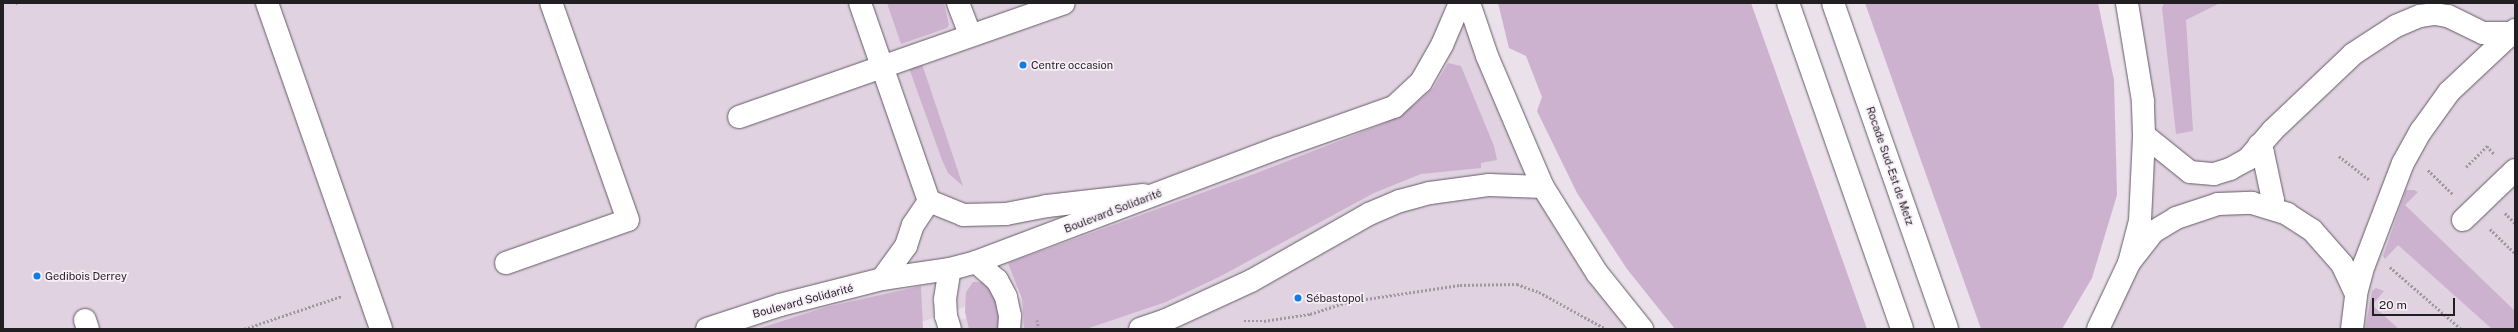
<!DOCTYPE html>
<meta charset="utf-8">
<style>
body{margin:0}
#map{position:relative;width:2518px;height:332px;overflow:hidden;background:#eae1eb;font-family:"Public Sans",sans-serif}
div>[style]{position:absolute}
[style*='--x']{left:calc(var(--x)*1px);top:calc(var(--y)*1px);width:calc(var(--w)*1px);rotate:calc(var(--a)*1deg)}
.built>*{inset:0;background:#e0d2e1}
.green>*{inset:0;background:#ccb2ce}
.path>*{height:2.5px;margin-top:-1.25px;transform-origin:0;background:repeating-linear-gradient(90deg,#9f989f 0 2px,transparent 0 4px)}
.roads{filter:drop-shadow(0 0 1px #635b64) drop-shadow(0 0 1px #635b64)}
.minor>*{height:22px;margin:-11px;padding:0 11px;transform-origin:11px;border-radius:11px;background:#fff}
.major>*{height:22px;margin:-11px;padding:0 11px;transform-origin:11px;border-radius:11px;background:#fff}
.highway>*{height:22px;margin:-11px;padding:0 11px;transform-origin:11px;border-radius:11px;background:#fff}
.dots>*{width:11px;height:11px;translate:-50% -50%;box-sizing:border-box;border:2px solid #f7eef8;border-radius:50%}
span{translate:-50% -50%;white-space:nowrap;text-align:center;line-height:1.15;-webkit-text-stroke:3.5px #f7eef8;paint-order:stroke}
.poi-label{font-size:11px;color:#221f22}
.left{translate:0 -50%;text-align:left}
.street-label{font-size:11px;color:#221f22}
.frame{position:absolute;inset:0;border:4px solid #221f22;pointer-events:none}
.scale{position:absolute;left:2372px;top:298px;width:83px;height:18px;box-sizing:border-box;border:2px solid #221f22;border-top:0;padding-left:5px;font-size:12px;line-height:14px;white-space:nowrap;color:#221f22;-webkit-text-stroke:3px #f7eef8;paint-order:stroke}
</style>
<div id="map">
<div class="built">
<i style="clip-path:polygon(3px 3px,1470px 3px,1511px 114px,1642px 329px,937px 329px,1480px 125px,902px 329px,3px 329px)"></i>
<i style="clip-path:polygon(2127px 3px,2515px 3px,2515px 329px,2098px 329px,2140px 221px)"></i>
</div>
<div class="green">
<i style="clip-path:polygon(887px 3px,944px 3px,949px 25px,947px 28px,901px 44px)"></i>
<i style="clip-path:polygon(1498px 3px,1751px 3px,1867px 329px,1675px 329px,1627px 269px,1577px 193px,1537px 111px,1542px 97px,1526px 56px,1509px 48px)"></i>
<i style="clip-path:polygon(1865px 3px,2098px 3px,2114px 80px,2117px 195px,2092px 278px,2062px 329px,1981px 329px)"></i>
<i style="clip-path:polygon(2164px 3px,2220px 3px,2186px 20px,2193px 131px,2176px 134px,2162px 8px)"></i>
<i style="clip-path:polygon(1448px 63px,1461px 66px,1494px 146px,1497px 160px,1481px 163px,1481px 168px,1421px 174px,1374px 193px,1219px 277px,1166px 302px,1086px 329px,1024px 329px,1022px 299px,1008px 263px,1254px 174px,1385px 123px,1415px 104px,1433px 88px)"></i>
<i style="clip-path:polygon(922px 64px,963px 186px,948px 173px,942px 160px,909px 68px)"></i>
<i style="clip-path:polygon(2406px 190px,2414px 190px,2418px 192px,2405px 205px,2515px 311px,2515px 329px,2492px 329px,2398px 245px,2385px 259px,2383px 256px)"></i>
<i style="clip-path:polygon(973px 282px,983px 282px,996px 299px,1002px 329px,969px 329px,965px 312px,966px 292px)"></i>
<i style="clip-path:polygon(921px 286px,923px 329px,757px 329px,826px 307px)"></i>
<i style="clip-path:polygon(2376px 288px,2384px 291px,2372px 305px,2399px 329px,2365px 329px,2372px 291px)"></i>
</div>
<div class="path">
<i style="--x:17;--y:3;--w:1;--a:45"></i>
<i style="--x:2339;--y:156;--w:39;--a:38"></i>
<i style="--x:2466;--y:167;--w:30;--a:-45"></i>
<i style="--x:2487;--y:146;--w:12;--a:48"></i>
<i style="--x:2428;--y:170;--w:35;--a:44"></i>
<i style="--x:2505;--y:213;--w:14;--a:45"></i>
<i style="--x:2490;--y:229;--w:35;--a:44"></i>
<i style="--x:2390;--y:267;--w:94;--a:41.1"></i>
<i style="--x:1037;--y:320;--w:9;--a:77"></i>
<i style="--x:1244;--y:321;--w:20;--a:0"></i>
<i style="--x:1264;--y:321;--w:47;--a:-8.7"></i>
<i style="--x:1310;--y:314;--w:38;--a:-18"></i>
<i style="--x:1346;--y:302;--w:115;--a:-8.5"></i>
<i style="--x:1460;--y:285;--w:57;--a:-1"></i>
<i style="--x:1517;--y:284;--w:23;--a:20"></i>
<i style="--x:1539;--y:292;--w:77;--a:28.9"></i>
<i style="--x:244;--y:329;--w:103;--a:-18.6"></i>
</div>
<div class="roads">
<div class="minor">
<i style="--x:267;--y:3;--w:345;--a:70.7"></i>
<i style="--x:860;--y:3;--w:210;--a:70.8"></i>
<i style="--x:929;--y:201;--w:37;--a:22"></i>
<i style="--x:963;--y:215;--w:43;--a:-1.3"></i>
<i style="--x:1006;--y:214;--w:42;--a:-11"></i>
<i style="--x:1047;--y:206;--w:97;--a:-6.5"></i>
<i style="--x:958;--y:3;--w:34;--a:69"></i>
<i style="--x:739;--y:117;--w:344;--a:-19.3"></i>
<i style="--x:2144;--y:135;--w:59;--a:38.8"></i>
<i style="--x:2190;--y:172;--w:24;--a:5"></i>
<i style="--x:2214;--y:174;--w:17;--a:-17"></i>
<i style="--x:2230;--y:169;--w:21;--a:-29"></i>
<i style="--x:2248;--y:159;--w:37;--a:-49"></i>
<i style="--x:2272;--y:131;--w:112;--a:-43.5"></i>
<i style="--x:2353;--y:54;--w:51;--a:-33.1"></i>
<i style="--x:2396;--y:26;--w:26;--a:-23"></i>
<i style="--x:2420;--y:16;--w:15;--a:-8"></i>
<i style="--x:2435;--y:14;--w:13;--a:9"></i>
<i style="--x:2448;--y:16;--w:39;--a:26"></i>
<i style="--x:2483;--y:33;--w:27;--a:0"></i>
<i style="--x:2259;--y:145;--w:9;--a:63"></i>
<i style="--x:2263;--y:153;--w:48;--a:78"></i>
<i style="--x:2273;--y:200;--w:8;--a:104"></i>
<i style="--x:2463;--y:220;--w:72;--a:-43.9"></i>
<i style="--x:506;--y:263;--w:129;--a:-19.4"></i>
<i style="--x:628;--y:220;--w:230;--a:-109.5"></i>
<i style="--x:2129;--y:263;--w:39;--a:-52"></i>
<i style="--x:2153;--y:232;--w:27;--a:-31"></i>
<i style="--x:2176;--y:218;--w:44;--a:-18.4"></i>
<i style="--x:2218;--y:204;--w:34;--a:-2"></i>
<i style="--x:2252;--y:203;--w:37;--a:17"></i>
<i style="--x:2287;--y:214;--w:30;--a:33"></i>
<i style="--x:2312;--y:230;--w:45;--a:48.6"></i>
<i style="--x:2342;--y:264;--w:33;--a:65"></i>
<i style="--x:882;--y:279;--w:41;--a:-54"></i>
<i style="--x:906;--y:246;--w:22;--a:-72"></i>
<i style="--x:913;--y:225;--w:29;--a:-56"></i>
<i style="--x:85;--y:320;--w:9;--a:72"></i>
<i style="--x:2352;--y:329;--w:35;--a:-83"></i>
<i style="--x:2356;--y:294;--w:30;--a:-75"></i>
<i style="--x:2364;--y:265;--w:109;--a:-69.1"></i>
<i style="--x:2403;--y:163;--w:37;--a:-61"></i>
<i style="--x:2421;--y:131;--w:48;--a:-54.3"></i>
<i style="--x:2449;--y:92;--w:91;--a:-43.2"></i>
</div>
<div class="major">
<i style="--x:1469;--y:3;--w:56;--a:71.2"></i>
<i style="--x:1487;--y:56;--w:142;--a:66.9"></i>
<i style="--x:1543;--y:187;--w:102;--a:57.9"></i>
<i style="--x:1597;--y:273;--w:72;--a:51.2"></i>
<i style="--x:976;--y:262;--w:28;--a:41"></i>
<i style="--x:997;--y:280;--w:19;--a:62"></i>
<i style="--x:1006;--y:297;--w:19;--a:78"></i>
<i style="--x:1010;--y:316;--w:13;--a:94"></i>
<i style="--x:707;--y:329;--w:77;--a:-18.2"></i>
<i style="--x:780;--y:305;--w:105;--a:-14.3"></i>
<i style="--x:882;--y:279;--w:69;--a:-8.4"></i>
<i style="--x:950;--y:269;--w:27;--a:-15"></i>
<i style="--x:976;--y:262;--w:323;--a:-20.7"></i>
<i style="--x:1278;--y:148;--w:123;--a:-19.5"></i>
<i style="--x:1394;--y:107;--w:37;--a:-43"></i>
<i style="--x:1421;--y:82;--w:43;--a:-60.4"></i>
<i style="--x:1442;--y:45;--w:46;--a:-66.8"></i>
<i style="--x:950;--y:329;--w:14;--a:-107"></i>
<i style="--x:946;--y:316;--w:17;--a:-93"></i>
<i style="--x:945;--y:299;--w:30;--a:-81"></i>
<i style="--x:1140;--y:329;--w:28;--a:-19"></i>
<i style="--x:1166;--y:320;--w:94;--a:-24.6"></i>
<i style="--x:1251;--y:281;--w:136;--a:-29.6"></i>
<i style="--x:1369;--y:214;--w:34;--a:-23"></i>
<i style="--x:1400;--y:201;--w:31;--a:-15"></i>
<i style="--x:1430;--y:193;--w:60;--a:-7.7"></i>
<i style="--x:1489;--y:185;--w:54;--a:2.1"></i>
<i style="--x:2098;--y:329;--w:73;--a:-64.8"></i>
<i style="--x:2129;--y:263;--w:43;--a:-75.3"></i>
<i style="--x:2140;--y:221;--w:86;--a:-87.3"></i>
<i style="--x:2144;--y:135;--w:34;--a:-92"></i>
<i style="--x:2143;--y:101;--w:99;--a:-99.3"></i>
</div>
<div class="highway">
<i style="--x:1788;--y:3;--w:345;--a:70.7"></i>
<i style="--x:1833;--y:3;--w:345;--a:70.7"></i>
</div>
</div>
<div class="dots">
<i style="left:1023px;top:65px;background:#0f7de4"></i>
<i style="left:37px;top:276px;background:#0f7de4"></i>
<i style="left:1298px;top:298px;background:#0f7de4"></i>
</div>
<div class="poi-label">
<span class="left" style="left:1031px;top:65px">Centre occasion</span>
<span class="left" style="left:45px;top:276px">Gedibois Derrey</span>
<span class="left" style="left:1306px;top:298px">Sébastopol</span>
</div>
<div class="street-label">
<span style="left:1890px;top:166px;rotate:71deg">Rocade Sud-Est de Metz</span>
<span style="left:1113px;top:211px;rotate:-21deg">Boulevard Solidarité</span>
<span style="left:803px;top:301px;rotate:-15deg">Boulevard Solidarité</span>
</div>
<div class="frame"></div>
<div class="scale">20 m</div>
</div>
